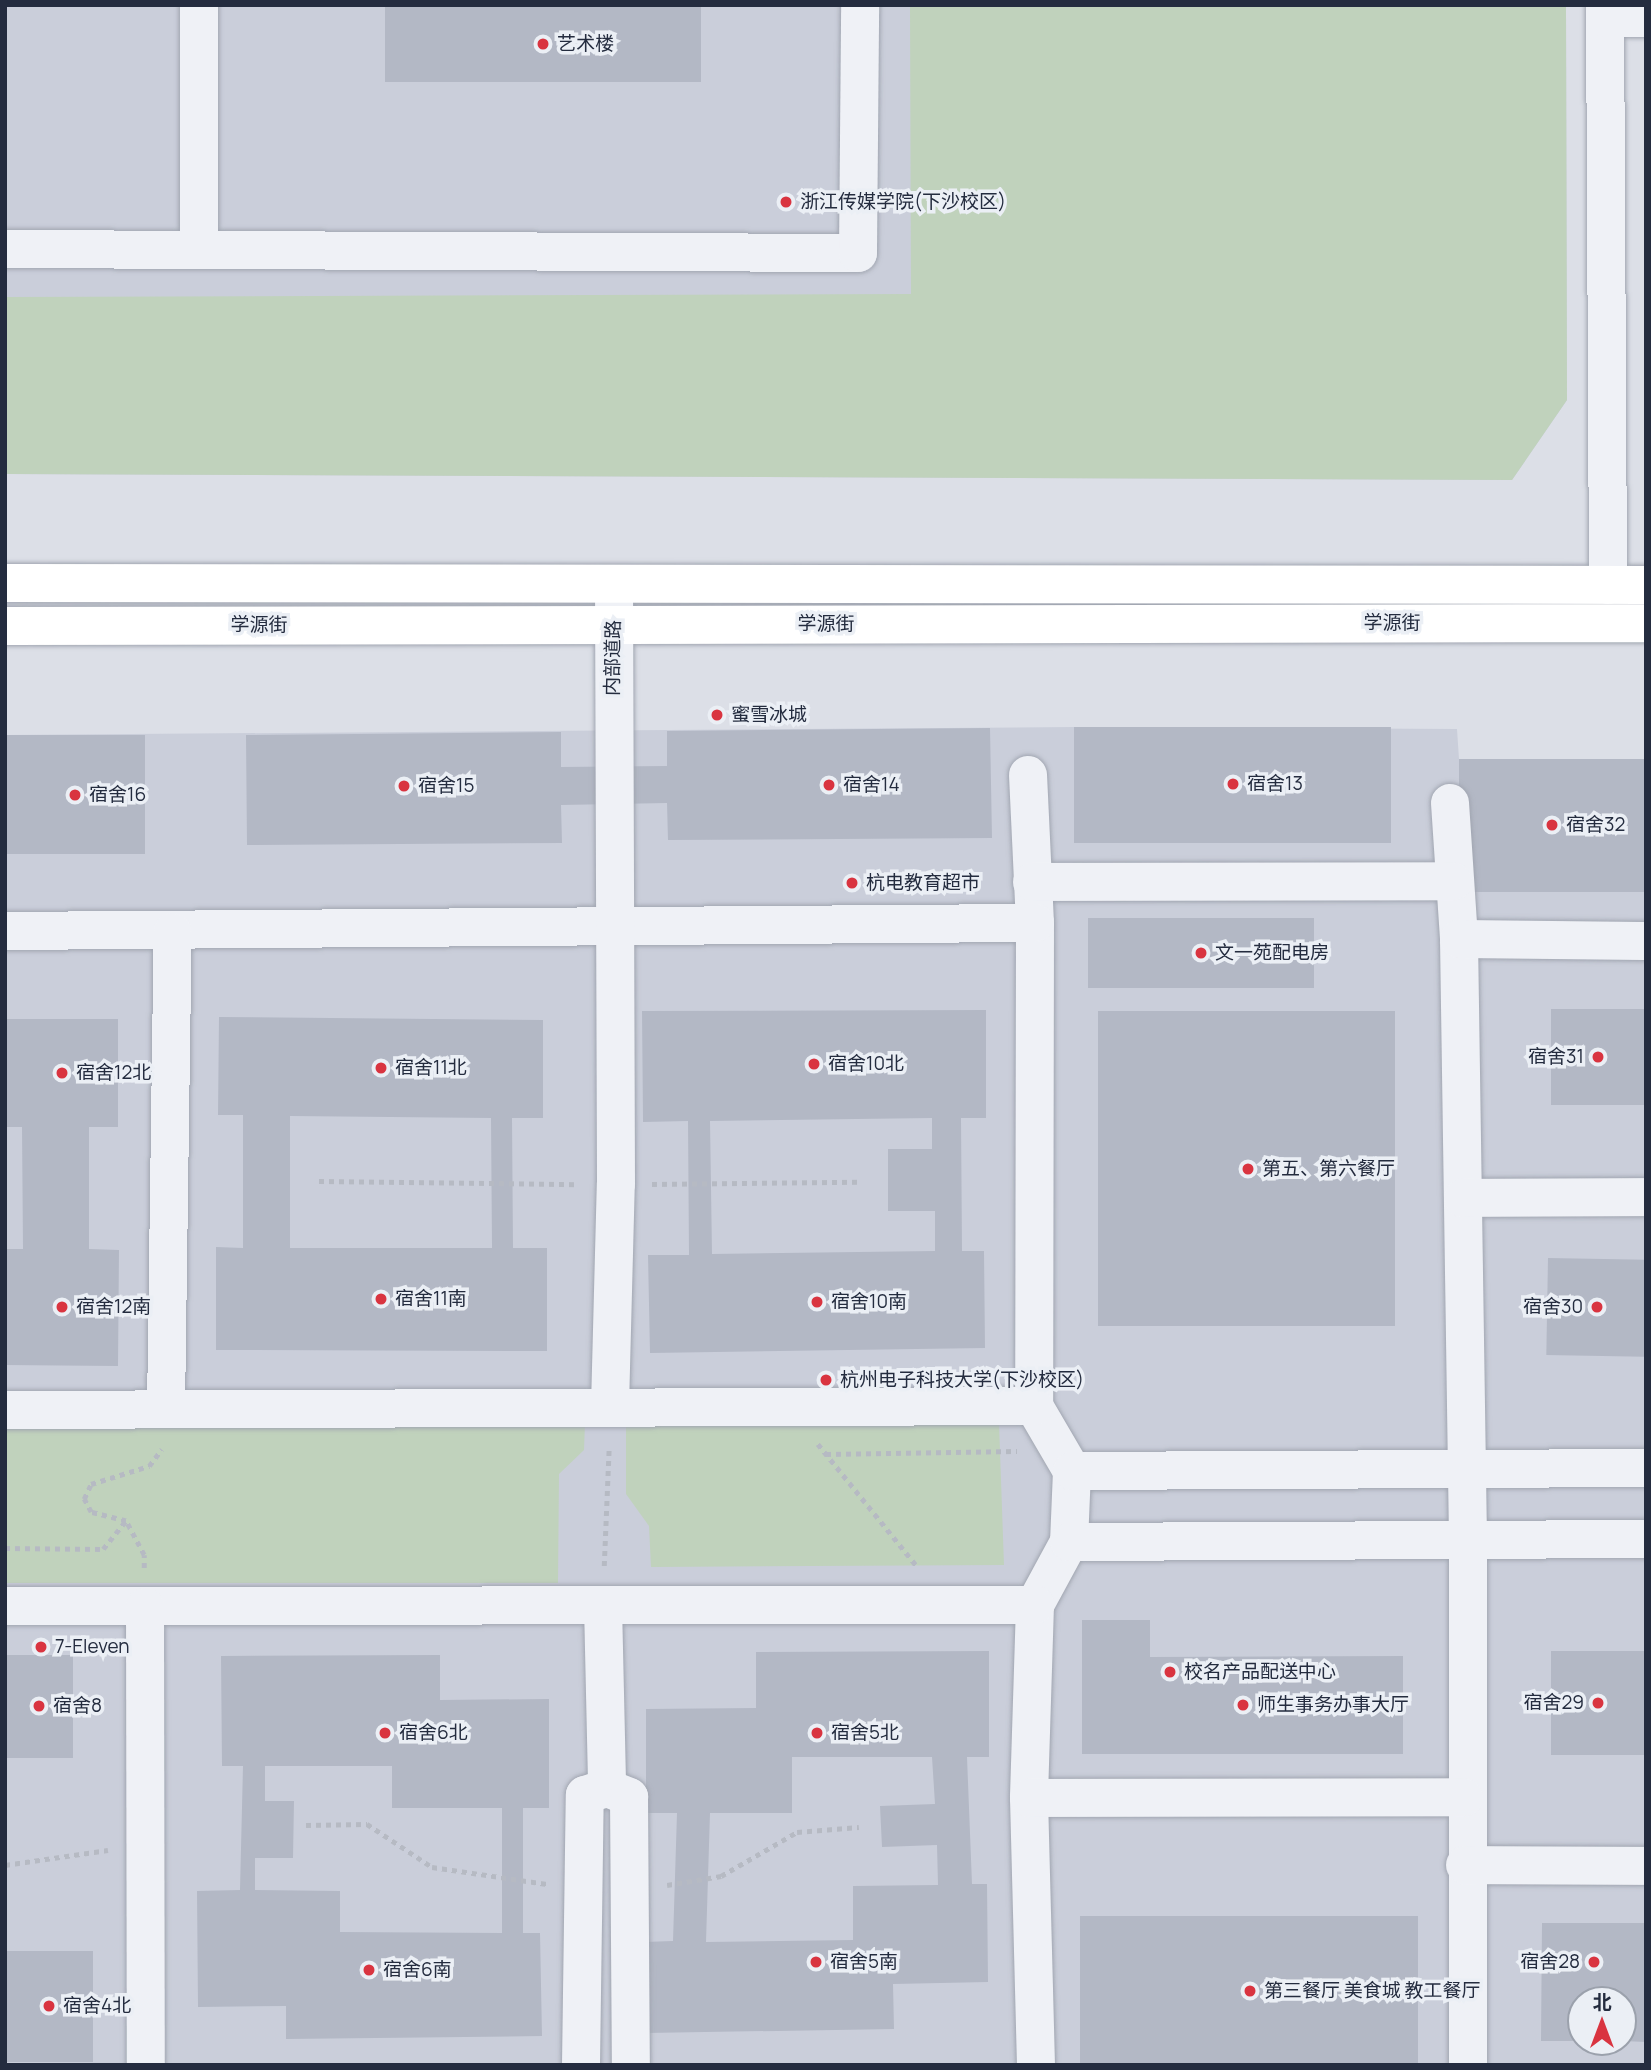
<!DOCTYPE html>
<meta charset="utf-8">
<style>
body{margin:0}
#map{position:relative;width:1651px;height:2070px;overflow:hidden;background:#dcdfe7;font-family:Manrope,"Noto Sans SC",sans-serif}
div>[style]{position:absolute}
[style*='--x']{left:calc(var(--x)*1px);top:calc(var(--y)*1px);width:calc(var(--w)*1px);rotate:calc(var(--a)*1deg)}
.built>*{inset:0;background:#caceda}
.green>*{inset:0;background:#c0d2bc}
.building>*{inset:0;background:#b3b8c5;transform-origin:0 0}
.path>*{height:4.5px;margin-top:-2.25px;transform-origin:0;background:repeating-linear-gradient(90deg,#b6bac3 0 5px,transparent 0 10px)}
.roads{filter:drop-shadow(0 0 2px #a1a6b1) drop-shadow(0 0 2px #a1a6b1)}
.minor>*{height:38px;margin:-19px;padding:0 19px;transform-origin:19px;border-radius:19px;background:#eff1f6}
.major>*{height:38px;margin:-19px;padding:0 19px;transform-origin:19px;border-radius:19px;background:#fff}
.dots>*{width:19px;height:19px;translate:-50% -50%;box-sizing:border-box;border:4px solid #ebeff5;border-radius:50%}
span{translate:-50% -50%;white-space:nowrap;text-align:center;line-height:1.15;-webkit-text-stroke:7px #ebeff5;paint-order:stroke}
.poi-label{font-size:19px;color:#242c3f}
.left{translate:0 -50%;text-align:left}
.right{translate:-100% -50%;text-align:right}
.street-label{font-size:19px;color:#242c3f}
.frame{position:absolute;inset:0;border:7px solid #242c3f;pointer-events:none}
.north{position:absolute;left:1567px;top:1986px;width:70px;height:70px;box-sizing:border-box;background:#ebeff5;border:2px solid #9ba1ac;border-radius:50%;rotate:0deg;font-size:19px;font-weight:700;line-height:28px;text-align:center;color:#242c3f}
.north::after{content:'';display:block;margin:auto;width:24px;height:32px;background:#d93440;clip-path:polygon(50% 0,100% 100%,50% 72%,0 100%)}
</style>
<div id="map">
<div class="built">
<i style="clip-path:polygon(5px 5px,1566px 5px,1567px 400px,1512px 480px,5px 474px)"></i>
<i style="clip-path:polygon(evenodd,1074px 727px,1457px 729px,1459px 759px,1646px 759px,1646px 2065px,5px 2065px,5px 735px,1074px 727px,1581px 2000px,1623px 2000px,1623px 2042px,1581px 2042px,1581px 2000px)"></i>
</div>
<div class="green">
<i style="clip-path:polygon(910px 5px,1566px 5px,1567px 400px,1512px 480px,5px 474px,5px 297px,911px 294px)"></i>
<i style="clip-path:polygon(5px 1423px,585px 1423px,584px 1450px,559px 1474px,558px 1583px,5px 1583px)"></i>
<i style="clip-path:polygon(999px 1423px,1004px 1565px,651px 1567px,649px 1526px,626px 1494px,626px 1425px)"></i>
</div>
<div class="building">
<i style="left:385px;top:5px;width:316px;height:77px"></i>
<i style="left:1074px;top:727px;width:317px;height:116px"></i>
<i style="clip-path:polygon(990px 728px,992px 838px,668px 840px,667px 803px,561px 805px,562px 843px,247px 845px,246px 735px,561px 732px,561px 767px,667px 766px,667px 731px)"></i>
<i style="left:5px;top:735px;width:140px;height:119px"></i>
<i style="left:1459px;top:759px;width:187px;height:133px"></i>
<i style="left:1088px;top:918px;width:226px;height:70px"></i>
<i style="left:1551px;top:1009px;width:95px;height:96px"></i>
<i style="clip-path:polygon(evenodd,986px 1010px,986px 1118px,961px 1118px,962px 1251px,984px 1251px,985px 1348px,650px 1353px,648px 1255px,689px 1255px,688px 1121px,643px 1122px,642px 1011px,986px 1010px,932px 1118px,932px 1149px,888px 1149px,888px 1211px,935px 1211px,935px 1251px,712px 1254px,710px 1121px,932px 1118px)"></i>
<i style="left:1395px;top:1011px;width:315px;height:297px;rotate:90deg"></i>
<i style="clip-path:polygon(evenodd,219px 1017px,543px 1020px,543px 1118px,512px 1118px,513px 1248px,547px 1248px,547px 1351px,216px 1350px,216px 1247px,243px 1248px,243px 1115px,218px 1115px,219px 1017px,290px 1116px,491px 1118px,492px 1248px,290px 1248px,290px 1116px)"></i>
<i style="clip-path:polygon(5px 1019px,118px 1019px,118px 1127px,89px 1127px,89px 1249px,119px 1250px,118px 1366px,5px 1365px,5px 1249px,23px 1249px,22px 1127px,5px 1127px)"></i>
<i style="left:1548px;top:1258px;width:98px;height:97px;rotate:1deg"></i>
<i style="clip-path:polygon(1082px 1620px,1150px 1620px,1150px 1657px,1403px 1656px,1403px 1754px,1082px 1754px)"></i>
<i style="clip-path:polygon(evenodd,989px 1651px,989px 1757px,967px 1757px,972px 1884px,987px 1884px,988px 1982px,893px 1984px,894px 2029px,646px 2033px,645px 1942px,673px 1941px,677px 1813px,646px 1813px,646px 1709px,756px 1708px,756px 1652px,989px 1651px,792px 1757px,932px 1757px,935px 1804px,880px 1806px,882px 1847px,937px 1845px,938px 1885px,853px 1886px,853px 1940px,706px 1942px,710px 1813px,792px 1813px,792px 1757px)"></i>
<i style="left:1551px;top:1651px;width:95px;height:104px"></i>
<i style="left:5px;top:1655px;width:68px;height:103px"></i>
<i style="clip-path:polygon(evenodd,440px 1655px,440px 1700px,549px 1699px,549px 1808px,523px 1808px,523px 1933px,540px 1933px,542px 2036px,286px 2039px,286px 2006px,198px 2007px,197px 1891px,240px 1890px,243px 1766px,222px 1766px,221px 1656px,440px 1655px,265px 1766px,392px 1766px,392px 1808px,502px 1808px,502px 1933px,340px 1932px,340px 1891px,255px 1890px,255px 1858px,293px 1858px,294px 1801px,265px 1801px,265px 1766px)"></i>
<i style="left:1418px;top:1916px;width:149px;height:338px;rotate:90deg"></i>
<i style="clip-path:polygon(1542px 1923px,1646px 1923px,1646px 2042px,1623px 2041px,1623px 2000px,1581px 2000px,1581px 2041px,1541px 2041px)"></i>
<i style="left:5px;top:1951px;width:88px;height:111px"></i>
</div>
<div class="path">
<i style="--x:319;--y:1181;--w:258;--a:0.7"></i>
<i style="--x:652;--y:1184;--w:207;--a:-0.6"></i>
<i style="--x:818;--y:1444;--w:156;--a:51"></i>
<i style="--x:826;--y:1454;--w:191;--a:-0.9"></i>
<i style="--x:5;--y:1548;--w:98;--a:0.6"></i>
<i style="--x:103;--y:1549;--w:36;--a:-51"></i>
<i style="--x:604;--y:1566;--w:120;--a:-87.6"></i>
<i style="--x:144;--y:1568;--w:13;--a:-90"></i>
<i style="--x:144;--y:1555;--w:38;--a:-118"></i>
<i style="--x:126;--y:1521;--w:36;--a:-166"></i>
<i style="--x:91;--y:1512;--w:15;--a:-118"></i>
<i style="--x:84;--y:1499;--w:17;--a:-65"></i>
<i style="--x:91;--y:1484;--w:61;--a:-17.2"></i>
<i style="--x:149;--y:1466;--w:21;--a:-53"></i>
<i style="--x:306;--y:1825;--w:61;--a:-0.9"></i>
<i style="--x:367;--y:1824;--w:78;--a:33.5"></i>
<i style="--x:432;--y:1867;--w:116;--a:8.4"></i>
<i style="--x:5;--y:1865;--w:104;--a:-8.3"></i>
<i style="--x:667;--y:1885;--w:55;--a:-9.5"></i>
<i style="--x:721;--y:1876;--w:88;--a:-30.1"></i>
<i style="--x:797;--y:1832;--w:62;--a:-4.6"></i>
</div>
<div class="roads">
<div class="minor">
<i style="--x:199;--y:5;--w:244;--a:90"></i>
<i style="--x:1605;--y:5;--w:580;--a:89.7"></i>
<i style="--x:1605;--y:18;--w:41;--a:0"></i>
<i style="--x:5;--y:249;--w:853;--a:0.27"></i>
<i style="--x:858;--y:253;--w:248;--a:-89.5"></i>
<i style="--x:1028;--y:775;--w:148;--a:87.3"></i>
<i style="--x:1035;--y:923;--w:483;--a:90.1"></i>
<i style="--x:1034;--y:1406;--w:75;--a:59.7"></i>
<i style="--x:1072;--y:1471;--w:71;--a:92.4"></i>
<i style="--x:1069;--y:1542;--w:72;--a:118.4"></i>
<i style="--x:1035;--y:1605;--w:193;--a:91.8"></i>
<i style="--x:1029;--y:1798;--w:267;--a:88.5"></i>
<i style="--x:1450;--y:803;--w:136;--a:86.2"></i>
<i style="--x:1459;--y:939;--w:601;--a:89.14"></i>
<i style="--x:1468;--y:1540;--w:525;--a:90"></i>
<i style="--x:1032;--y:882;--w:421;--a:-0.1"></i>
<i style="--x:5;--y:931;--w:1030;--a:-0.45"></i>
<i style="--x:1459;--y:939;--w:187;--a:0.6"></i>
<i style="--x:1463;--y:1198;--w:183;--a:-0.3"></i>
<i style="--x:610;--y:1406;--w:222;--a:-88.5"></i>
<i style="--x:616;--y:1184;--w:600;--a:-90.19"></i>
<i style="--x:166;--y:1409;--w:477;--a:-89.2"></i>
<i style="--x:5;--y:1410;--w:1029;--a:-0.22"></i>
<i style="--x:1072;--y:1471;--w:574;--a:-0.3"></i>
<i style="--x:1069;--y:1542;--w:577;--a:-0.3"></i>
<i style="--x:603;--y:1605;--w:183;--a:88.7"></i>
<i style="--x:5;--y:1606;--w:1030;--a:-0.06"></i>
<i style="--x:145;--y:1607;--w:458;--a:89.9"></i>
<i style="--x:1029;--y:1798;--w:435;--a:-0.1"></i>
<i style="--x:1465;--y:1865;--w:181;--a:0.3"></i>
<i style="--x:581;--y:2065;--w:270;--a:-89.2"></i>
<i style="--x:585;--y:1795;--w:23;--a:-18"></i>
<i style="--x:607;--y:1788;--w:24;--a:22"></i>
<i style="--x:629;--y:1797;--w:268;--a:89.6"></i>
</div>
<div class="major">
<i style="--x:5;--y:583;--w:1641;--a:0.07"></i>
<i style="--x:5;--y:626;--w:1641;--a:-0.1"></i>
</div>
</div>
<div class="dots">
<i style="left:543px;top:44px;background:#d93440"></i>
<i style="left:786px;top:202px;background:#d93440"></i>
<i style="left:717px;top:715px;background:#d93440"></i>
<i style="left:1233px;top:784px;background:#d93440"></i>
<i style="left:829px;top:785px;background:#d93440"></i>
<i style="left:404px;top:786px;background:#d93440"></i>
<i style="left:75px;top:795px;background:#d93440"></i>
<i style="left:1552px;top:825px;background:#d93440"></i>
<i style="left:852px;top:883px;background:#d93440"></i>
<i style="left:1201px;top:953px;background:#d93440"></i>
<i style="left:1598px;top:1057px;background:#d93440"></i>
<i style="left:814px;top:1064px;background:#d93440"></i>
<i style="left:381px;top:1068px;background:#d93440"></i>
<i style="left:62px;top:1073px;background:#d93440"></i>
<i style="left:1248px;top:1169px;background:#d93440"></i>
<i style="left:381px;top:1299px;background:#d93440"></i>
<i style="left:817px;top:1302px;background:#d93440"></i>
<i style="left:62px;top:1307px;background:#d93440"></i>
<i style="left:1597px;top:1307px;background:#d93440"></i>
<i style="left:826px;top:1380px;background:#d93440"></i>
<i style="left:41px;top:1647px;background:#d93440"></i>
<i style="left:1170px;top:1672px;background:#d93440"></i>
<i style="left:1598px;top:1703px;background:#d93440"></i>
<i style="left:1243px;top:1705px;background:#d93440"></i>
<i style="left:39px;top:1706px;background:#d93440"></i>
<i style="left:385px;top:1733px;background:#d93440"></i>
<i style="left:817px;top:1733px;background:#d93440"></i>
<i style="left:816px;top:1962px;background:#d93440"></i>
<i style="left:1594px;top:1962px;background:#d93440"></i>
<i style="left:369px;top:1970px;background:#d93440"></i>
<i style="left:1250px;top:1991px;background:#d93440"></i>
<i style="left:49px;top:2006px;background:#d93440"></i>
</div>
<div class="poi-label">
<span class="left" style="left:557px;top:44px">艺术楼</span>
<span class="left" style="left:800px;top:202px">浙江传媒学院(下沙校区)</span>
<span class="left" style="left:731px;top:715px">蜜雪冰城</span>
<span class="left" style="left:1247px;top:784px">宿舍13</span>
<span class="left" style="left:843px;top:785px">宿舍14</span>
<span class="left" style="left:418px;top:786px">宿舍15</span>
<span class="left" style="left:89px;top:795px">宿舍16</span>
<span class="left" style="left:1566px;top:825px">宿舍32</span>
<span class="left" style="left:866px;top:883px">杭电教育超市</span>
<span class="left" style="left:1215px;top:953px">文一苑配电房</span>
<span class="right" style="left:1584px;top:1057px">宿舍31</span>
<span class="left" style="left:828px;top:1064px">宿舍10北</span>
<span class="left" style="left:395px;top:1068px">宿舍11北</span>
<span class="left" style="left:76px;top:1073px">宿舍12北</span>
<span class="left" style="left:1262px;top:1169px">第五、第六餐厅</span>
<span class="left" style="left:395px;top:1299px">宿舍11南</span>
<span class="left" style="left:831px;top:1302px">宿舍10南</span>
<span class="left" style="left:76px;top:1307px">宿舍12南</span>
<span class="right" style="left:1583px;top:1307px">宿舍30</span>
<span class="left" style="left:840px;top:1380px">杭州电子科技大学(下沙校区)</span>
<span class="left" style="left:55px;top:1647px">7-Eleven</span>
<span class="left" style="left:1184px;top:1672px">校名产品配送中心</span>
<span class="right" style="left:1584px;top:1703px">宿舍29</span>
<span class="left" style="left:1257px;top:1705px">师生事务办事大厅</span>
<span class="left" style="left:53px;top:1706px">宿舍8</span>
<span class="left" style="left:399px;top:1733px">宿舍6北</span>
<span class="left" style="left:831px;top:1733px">宿舍5北</span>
<span class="left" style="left:830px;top:1962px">宿舍5南</span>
<span class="right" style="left:1580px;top:1962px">宿舍28</span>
<span class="left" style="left:383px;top:1970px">宿舍6南</span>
<span class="left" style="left:1264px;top:1991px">第三餐厅 美食城 教工餐厅</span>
<span class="left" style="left:63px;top:2006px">宿舍4北</span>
</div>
<div class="street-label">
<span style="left:1392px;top:623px">学源街</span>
<span style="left:826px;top:624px">学源街</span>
<span style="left:259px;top:625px">学源街</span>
<span style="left:613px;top:658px;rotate:-89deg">内部道路</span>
</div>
<div class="frame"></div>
<div class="north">北</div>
</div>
